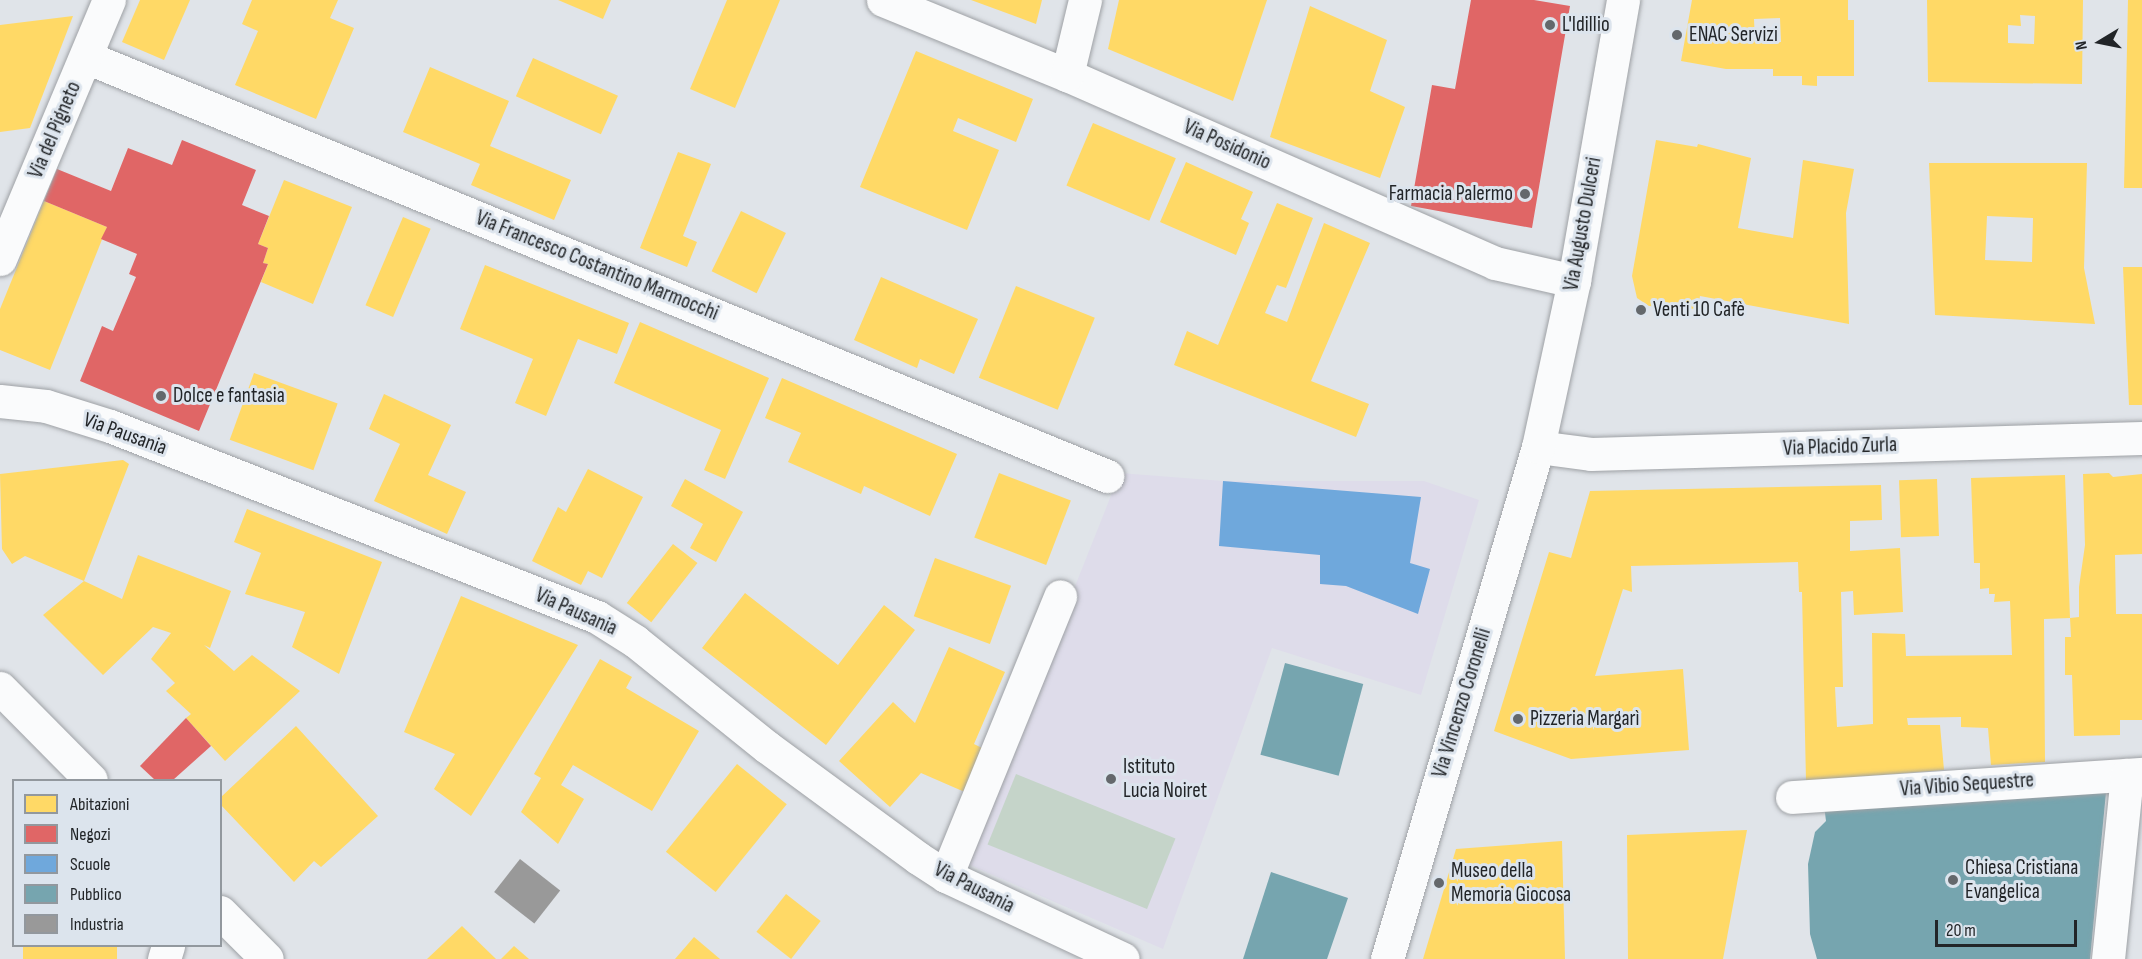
<!DOCTYPE html>
<meta charset="utf-8">
<style>
body{margin:0}
#map{position:relative;width:2142px;height:959px;overflow:hidden;background:#e0e4e9;font-family:"Sofia Sans Condensed",sans-serif}
div>[style]{position:absolute}
[style*='--x']{left:calc(var(--x)*1px);top:calc(var(--y)*1px);width:calc(var(--w)*1px);rotate:calc(var(--a)*1deg)}
.education>*{inset:0;background:#dedcea}
.green>*{inset:0;background:#c5d4c9;transform-origin:0 0}
.homes>*{inset:0;background:#ffd966;transform-origin:0 0}
.shops>*{inset:0;background:#e06666}
.schools>*{inset:0;background:#6fa8dc}
.public>*{inset:0;background:#76a5af;transform-origin:0 0}
.industry>*{inset:0;background:#999;transform-origin:0 0}
.roads{filter:drop-shadow(0 0 2px #9ea1a5) drop-shadow(0 0 2px #9ea1a5)}
.minor>*{height:33px;margin:-16.5px;padding:0 16.5px;transform-origin:16.5px;border-radius:16.5px;background:#fafbfc}
.dots>*{width:16px;height:16px;translate:-50% -50%;box-sizing:border-box;border:3px solid #dce4ed;border-radius:50%}
span{translate:-50% -50%;white-space:nowrap;text-align:center;line-height:1.15;-webkit-text-stroke:6px #dce4ed;paint-order:stroke}
.poi-label{font-size:21px;color:#222528}
.left{translate:0 -50%;text-align:left}
.right{translate:-100% -50%;text-align:right}
.street-label{font-size:21px;color:#222528}
.legend{position:absolute;left:12px;top:779px;width:210px;height:168px;box-sizing:border-box;background:#dce4ed;border:2px solid #92989e;margin:0;padding:8px 10px;list-style:none;font-size:18px;color:#222528}
.legend li{display:flex;align-items:center;gap:12px;height:30px}
.legend b{width:30px;border:2px solid #92989e}
.north{position:absolute;left:2070px;top:12px;width:60px;height:60px;-webkit-text-stroke:4px #dce4ed;paint-order:stroke;rotate:260deg;font-size:16px;font-weight:700;line-height:24px;text-align:center;color:#222528}
.north::after{content:'';display:block;margin:auto;width:21px;height:27px;background:#222528;clip-path:polygon(50% 0,100% 100%,50% 72%,0 100%)}
.scale{position:absolute;left:1935px;top:920px;width:142px;height:27px;box-sizing:border-box;border:3px solid #222528;border-top:0;padding-left:8px;font-size:18px;line-height:21px;white-space:nowrap;color:#222528;-webkit-text-stroke:4px #dce4ed;paint-order:stroke}
</style>
<div id="map">
<div class="education">
<i style="clip-path:polygon(1120px 473px,1223px 481px,1424px 481px,1479px 500px,1421px 695px,1272px 648px,1163px 949px,965px 863px)"></i>
</div>
<div class="green">
<i style="left:1016px;top:774px;width:172px;height:76px;rotate:22deg"></i>
</div>
<div class="homes">
<i style="clip-path:polygon(140px 0,190px 0,164px 60px,122px 42px)"></i>
<i style="clip-path:polygon(252px 0,338px 0,330px 18px,354px 28px,316px 119px,235px 85px,258px 31px,242px 24px)"></i>
<i style="clip-path:polygon(558px 0,611px 0,603px 19px)"></i>
<i style="clip-path:polygon(727px 0,780px 0,735px 108px,690px 89px)"></i>
<i style="clip-path:polygon(971px 0,1042px 0,1036px 24px)"></i>
<i style="clip-path:polygon(1119px 0,1267px 0,1233px 101px,1108px 49px)"></i>
<i style="clip-path:polygon(evenodd,1692px 0,1848px 0,1848px 20px,1854px 20px,1854px 76px,1817px 76px,1817px 86px,1802px 85px,1802px 76px,1773px 76px,1773px 69px,1726px 69px,1681px 61px,1692px 0,1780px 18px,1781px 42px,1755px 42px,1754px 19px,1780px 18px)"></i>
<i style="clip-path:polygon(evenodd,1927px 0,2083px 0,2082px 84px,1928px 82px,1927px 0,2020px 15px,2035px 16px,2034px 44px,2008px 43px,2008px 25px,2021px 26px,2020px 15px)"></i>
<i style="clip-path:polygon(2128px 0,2142px 0,2142px 188px,2124px 188px)"></i>
<i style="clip-path:polygon(1310px 6px,1387px 40px,1370px 91px,1405px 107px,1380px 178px,1270px 137px)"></i>
<i style="clip-path:polygon(73px 16px,30px 128px,0 132px,0 25px)"></i>
<i style="clip-path:polygon(916px 51px,1033px 99px,1016px 142px,958px 118px,953px 131px,999px 150px,967px 230px,860px 187px)"></i>
<i style="left:533px;top:58px;width:93px;height:42px;rotate:24deg"></i>
<i style="clip-path:polygon(430px 67px,509px 101px,490px 146px,571px 180px,554px 220px,471px 185px,480px 164px,403px 132px)"></i>
<i style="left:1093px;top:123px;width:90px;height:68px;rotate:23deg"></i>
<i style="clip-path:polygon(1656px 140px,1697px 147px,1698px 144px,1751px 158px,1738px 228px,1793px 238px,1803px 160px,1854px 169px,1846px 213px,1849px 324px,1700px 296px,1698px 309px,1649px 306px,1637px 298px,1632px 276px)"></i>
<i style="clip-path:polygon(678px 152px,711px 164px,683px 236px,697px 242px,687px 267px,640px 248px)"></i>
<i style="clip-path:polygon(1186px 162px,1253px 192px,1241px 219px,1249px 223px,1236px 255px,1160px 222px)"></i>
<i style="clip-path:polygon(evenodd,1929px 163px,2087px 163px,2084px 268px,2095px 324px,1935px 315px,1929px 163px,1987px 216px,2033px 218px,2032px 262px,1985px 260px,1987px 216px)"></i>
<i style="clip-path:polygon(284px 180px,352px 207px,313px 304px,261px 282px,268px 264px,263px 263px,268px 248px,258px 244px)"></i>
<i style="clip-path:polygon(44px 201px,107px 227px,50px 370px,0 350px,0 309px)"></i>
<i style="clip-path:polygon(1277px 203px,1313px 218px,1286px 288px,1277px 285px,1265px 313px,1287px 322px,1324px 223px,1370px 243px,1311px 381px,1369px 404px,1356px 437px,1174px 365px,1187px 331px,1218px 345px)"></i>
<i style="left:741px;top:211px;width:50px;height:67px;rotate:26deg"></i>
<i style="left:403px;top:217px;width:30px;height:96px;rotate:23deg"></i>
<i style="clip-path:polygon(485px 265px,629px 323px,617px 354px,578px 339px,546px 416px,515px 403px,533px 359px,460px 329px)"></i>
<i style="clip-path:polygon(2123px 267px,2142px 267px,2142px 405px,2129px 405px)"></i>
<i style="clip-path:polygon(881px 277px,978px 319px,954px 374px,920px 359px,917px 368px,854px 340px)"></i>
<i style="left:1016px;top:286px;width:85px;height:99px;rotate:22deg"></i>
<i style="clip-path:polygon(640px 322px,769px 378px,725px 479px,704px 470px,721px 430px,614px 383px)"></i>
<i style="left:254px;top:373px;width:89px;height:71px;rotate:20deg"></i>
<i style="clip-path:polygon(782px 378px,957px 454px,930px 516px,864px 486px,861px 494px,788px 462px,801px 433px,765px 418px)"></i>
<i style="clip-path:polygon(384px 394px,451px 425px,428px 475px,466px 492px,447px 534px,374px 501px,400px 444px,369px 429px)"></i>
<i style="clip-path:polygon(123px 460px,129px 464px,84px 581px,25px 556px,12px 564px,2px 549px,0 474px)"></i>
<i style="clip-path:polygon(588px 469px,643px 497px,602px 578px,588px 571px,581px 585px,532px 561px,558px 507px,566px 512px)"></i>
<i style="left:999px;top:473px;width:77px;height:69px;rotate:21deg"></i>
<i style="clip-path:polygon(2109px 473px,2113px 477px,2142px 474px,2142px 554px,2115px 555px,2116px 614px,2142px 614px,2142px 720px,2120px 720px,2120px 735px,2074px 736px,2072px 675px,2065px 675px,2065px 637px,2071px 637px,2070px 618px,2079px 617px,2079px 587px,2085px 545px,2083px 474px)"></i>
<i style="clip-path:polygon(2065px 475px,2070px 618px,2044px 619px,2045px 762px,1991px 765px,1988px 728px,1961px 727px,1961px 717px,1907px 718px,1908px 725px,1940px 725px,1944px 770px,1806px 781px,1802px 592px,1799px 592px,1798px 562px,1631px 566px,1632px 592px,1623px 589px,1595px 676px,1683px 669px,1689px 750px,1571px 759px,1494px 731px,1549px 552px,1571px 558px,1590px 491px,1881px 485px,1882px 520px,1850px 521px,1850px 551px,1900px 548px,1903px 612px,1854px 615px,1853px 591px,1841px 592px,1843px 687px,1835px 687px,1837px 727px,1873px 724px,1872px 633px,1905px 634px,1906px 656px,2012px 655px,2010px 601px,1994px 602px,1995px 594px,1989px 594px,1989px 588px,1980px 589px,1980px 563px,1974px 563px,1971px 478px)"></i>
<i style="clip-path:polygon(685px 479px,743px 512px,716px 562px,690px 548px,703px 524px,671px 506px)"></i>
<i style="left:1937px;top:479px;width:57px;height:38px;rotate:88deg"></i>
<i style="clip-path:polygon(247px 509px,382px 562px,339px 674px,292px 647px,305px 612px,245px 594px,261px 553px,234px 542px)"></i>
<i style="left:673px;top:544px;width:31px;height:75px;rotate:38deg"></i>
<i style="clip-path:polygon(138px 555px,231px 591px,210px 648px,204px 645px,234px 671px,252px 655px,300px 691px,225px 761px,186px 718px,191px 714px,166px 691px,175px 683px,151px 659px,171px 633px,153px 627px,103px 675px,43px 615px,84px 581px,122px 599px)"></i>
<i style="left:935px;top:558px;width:81px;height:62px;rotate:20deg"></i>
<i style="clip-path:polygon(745px 593px,838px 665px,884px 605px,915px 630px,826px 745px,702px 648px)"></i>
<i style="clip-path:polygon(461px 596px,578px 645px,471px 816px,434px 789px,455px 754px,404px 732px)"></i>
<i style="clip-path:polygon(949px 647px,1005px 672px,974px 744px,986px 750px,967px 793px,921px 773px,890px 807px,839px 761px,893px 702px,915px 723px)"></i>
<i style="clip-path:polygon(600px 659px,632px 677px,626px 688px,699px 731px,652px 811px,573px 765px,561px 785px,584px 799px,558px 844px,521px 812px,541px 778px,534px 774px)"></i>
<i style="clip-path:polygon(296px 726px,378px 816px,321px 867px,314px 861px,294px 882px,220px 804px,220px 798px)"></i>
<i style="left:737px;top:764px;width:64px;height:113px;rotate:39deg"></i>
<i style="clip-path:polygon(1747px 830px,1723px 959px,1628px 959px,1627px 835px)"></i>
<i style="clip-path:polygon(1562px 841px,1565px 959px,1423px 959px,1456px 849px)"></i>
<i style="left:786px;top:894px;width:44px;height:48px;rotate:38deg"></i>
<i style="clip-path:polygon(462px 926px,496px 959px,427px 959px)"></i>
<i style="clip-path:polygon(694px 937px,720px 959px,675px 959px)"></i>
<i style="left:23px;top:946px;width:94px;height:14px"></i>
<i style="clip-path:polygon(514px 946px,529px 959px,501px 959px)"></i>
</div>
<div class="shops">
<i style="clip-path:polygon(1471px 0,1534px 0,1570px 6px,1532px 228px,1411px 206px,1432px 85px,1455px 89px)"></i>
<i style="clip-path:polygon(182px 140px,256px 170px,242px 205px,269px 216px,258px 244px,268px 248px,263px 263px,268px 264px,199px 431px,80px 381px,102px 326px,113px 331px,136px 277px,129px 274px,137px 254px,101px 239px,107px 227px,44px 201px,57px 169px,111px 191px,128px 148px,172px 165px)"></i>
<i style="clip-path:polygon(186px 718px,211px 746px,173px 780px,155px 780px,140px 766px)"></i>
</div>
<div class="schools">
<i style="clip-path:polygon(1223px 481px,1421px 497px,1410px 563px,1430px 569px,1418px 614px,1346px 586px,1320px 584px,1320px 555px,1219px 546px)"></i>
</div>
<div class="public">
<i style="left:1285px;top:663px;width:81px;height:95px;rotate:15deg"></i>
<i style="clip-path:polygon(2107px 782px,2090px 959px,1817px 959px,1810px 934px,1808px 864px,1815px 832px,1826px 821px,1824px 805px)"></i>
<i style="clip-path:polygon(1271px 872px,1348px 898px,1327px 959px,1243px 959px)"></i>
</div>
<div class="industry">
<i style="left:520px;top:859px;width:51px;height:42px;rotate:38deg"></i>
</div>
<div class="roads">
<div class="minor">
<i style="--x:883;--y:0;--w:199;--a:22.2"></i>
<i style="--x:1067;--y:75;--w:467;--a:23.7"></i>
<i style="--x:1495;--y:263;--w:81;--a:12.8"></i>
<i style="--x:86;--y:57;--w:1104;--a:22.31"></i>
<i style="--x:1067;--y:75;--w:77;--a:-76.5"></i>
<i style="--x:0;--y:259;--w:281;--a:-67.2"></i>
<i style="--x:0;--y:401;--w:46;--a:6.2"></i>
<i style="--x:46;--y:406;--w:67;--a:17.4"></i>
<i style="--x:110;--y:426;--w:523;--a:21.41"></i>
<i style="--x:597;--y:617;--w:45;--a:32.3"></i>
<i style="--x:635;--y:641;--w:169;--a:38.8"></i>
<i style="--x:767;--y:747;--w:187;--a:36.3"></i>
<i style="--x:918;--y:858;--w:33;--a:33"></i>
<i style="--x:946;--y:876;--w:195;--a:25.1"></i>
<i style="--x:1538;--y:447;--w:53;--a:7.5"></i>
<i style="--x:1591;--y:454;--w:551;--a:-1.66"></i>
<i style="--x:0;--y:688;--w:129;--a:45.3"></i>
<i style="--x:1792;--y:797;--w:351;--a:-3.8"></i>
<i style="--x:946;--y:876;--w:302;--a:-67.8"></i>
<i style="--x:220;--y:912;--w:66;--a:45"></i>
<i style="--x:164;--y:959;--w:14;--a:-73"></i>
<i style="--x:1387;--y:959;--w:534;--a:-73.57"></i>
<i style="--x:1538;--y:447;--w:170;--a:-77.8"></i>
<i style="--x:1574;--y:281;--w:285;--a:-80.1"></i>
<i style="--x:2108;--y:959;--w:185;--a:-84.1"></i>
</div>
</div>
<div class="dots">
<i style="left:1550px;top:25px;background:#64686c"></i>
<i style="left:1677px;top:35px;background:#64686c"></i>
<i style="left:1525px;top:194px;background:#64686c"></i>
<i style="left:1641px;top:310px;background:#64686c"></i>
<i style="left:161px;top:396px;background:#64686c"></i>
<i style="left:1518px;top:719px;background:#64686c"></i>
<i style="left:1111px;top:779px;background:#64686c"></i>
<i style="left:1953px;top:880px;background:#64686c"></i>
<i style="left:1439px;top:883px;background:#64686c"></i>
</div>
<div class="poi-label">
<span class="left" style="left:1562px;top:25px">L'Idillio</span>
<span class="left" style="left:1689px;top:35px">ENAC Servizi</span>
<span class="right" style="left:1513px;top:194px">Farmacia Palermo</span>
<span class="left" style="left:1653px;top:310px">Venti 10 Cafè</span>
<span class="left" style="left:173px;top:396px">Dolce e fantasia</span>
<span class="left" style="left:1530px;top:719px">Pizzeria Margarì</span>
<span class="left" style="left:1123px;top:779px">Istituto<br>Lucia Noiret</span>
<span class="left" style="left:1965px;top:880px">Chiesa Cristiana<br>Evangelica</span>
<span class="left" style="left:1451px;top:883px">Museo della<br>Memoria Giocosa</span>
</div>
<div class="street-label">
<span style="left:55px;top:130px;rotate:-67deg">Via del Pigneto</span>
<span style="left:1227px;top:145px;rotate:24deg">Via Posidonio</span>
<span style="left:1583px;top:224px;rotate:-80deg">Via Augusto Dulceri</span>
<span style="left:597px;top:266px;rotate:22deg">Via Francesco Costantino Marmocchi</span>
<span style="left:125px;top:434px;rotate:20deg">Via Pausania</span>
<span style="left:1840px;top:447px;rotate:-2deg">Via Placido Zurla</span>
<span style="left:576px;top:612px;rotate:24deg">Via Pausania</span>
<span style="left:1462px;top:703px;rotate:-73deg">Via Vincenzo Coronelli</span>
<span style="left:1967px;top:785px;rotate:-4deg">Via Vibio Sequestre</span>
<span style="left:974px;top:888px;rotate:27deg">Via Pausania</span>
</div>
<ul class="legend">
<li><b style="height:16px;background:#ffd966"></b>Abitazioni</li>
<li><b style="height:16px;background:#e06666"></b>Negozi</li>
<li><b style="height:16px;background:#6fa8dc"></b>Scuole</li>
<li><b style="height:16px;background:#76a5af"></b>Pubblico</li>
<li><b style="height:16px;background:#999"></b>Industria</li>
</ul>
<div class="north">N</div>
<div class="scale">20 m</div>
</div>
